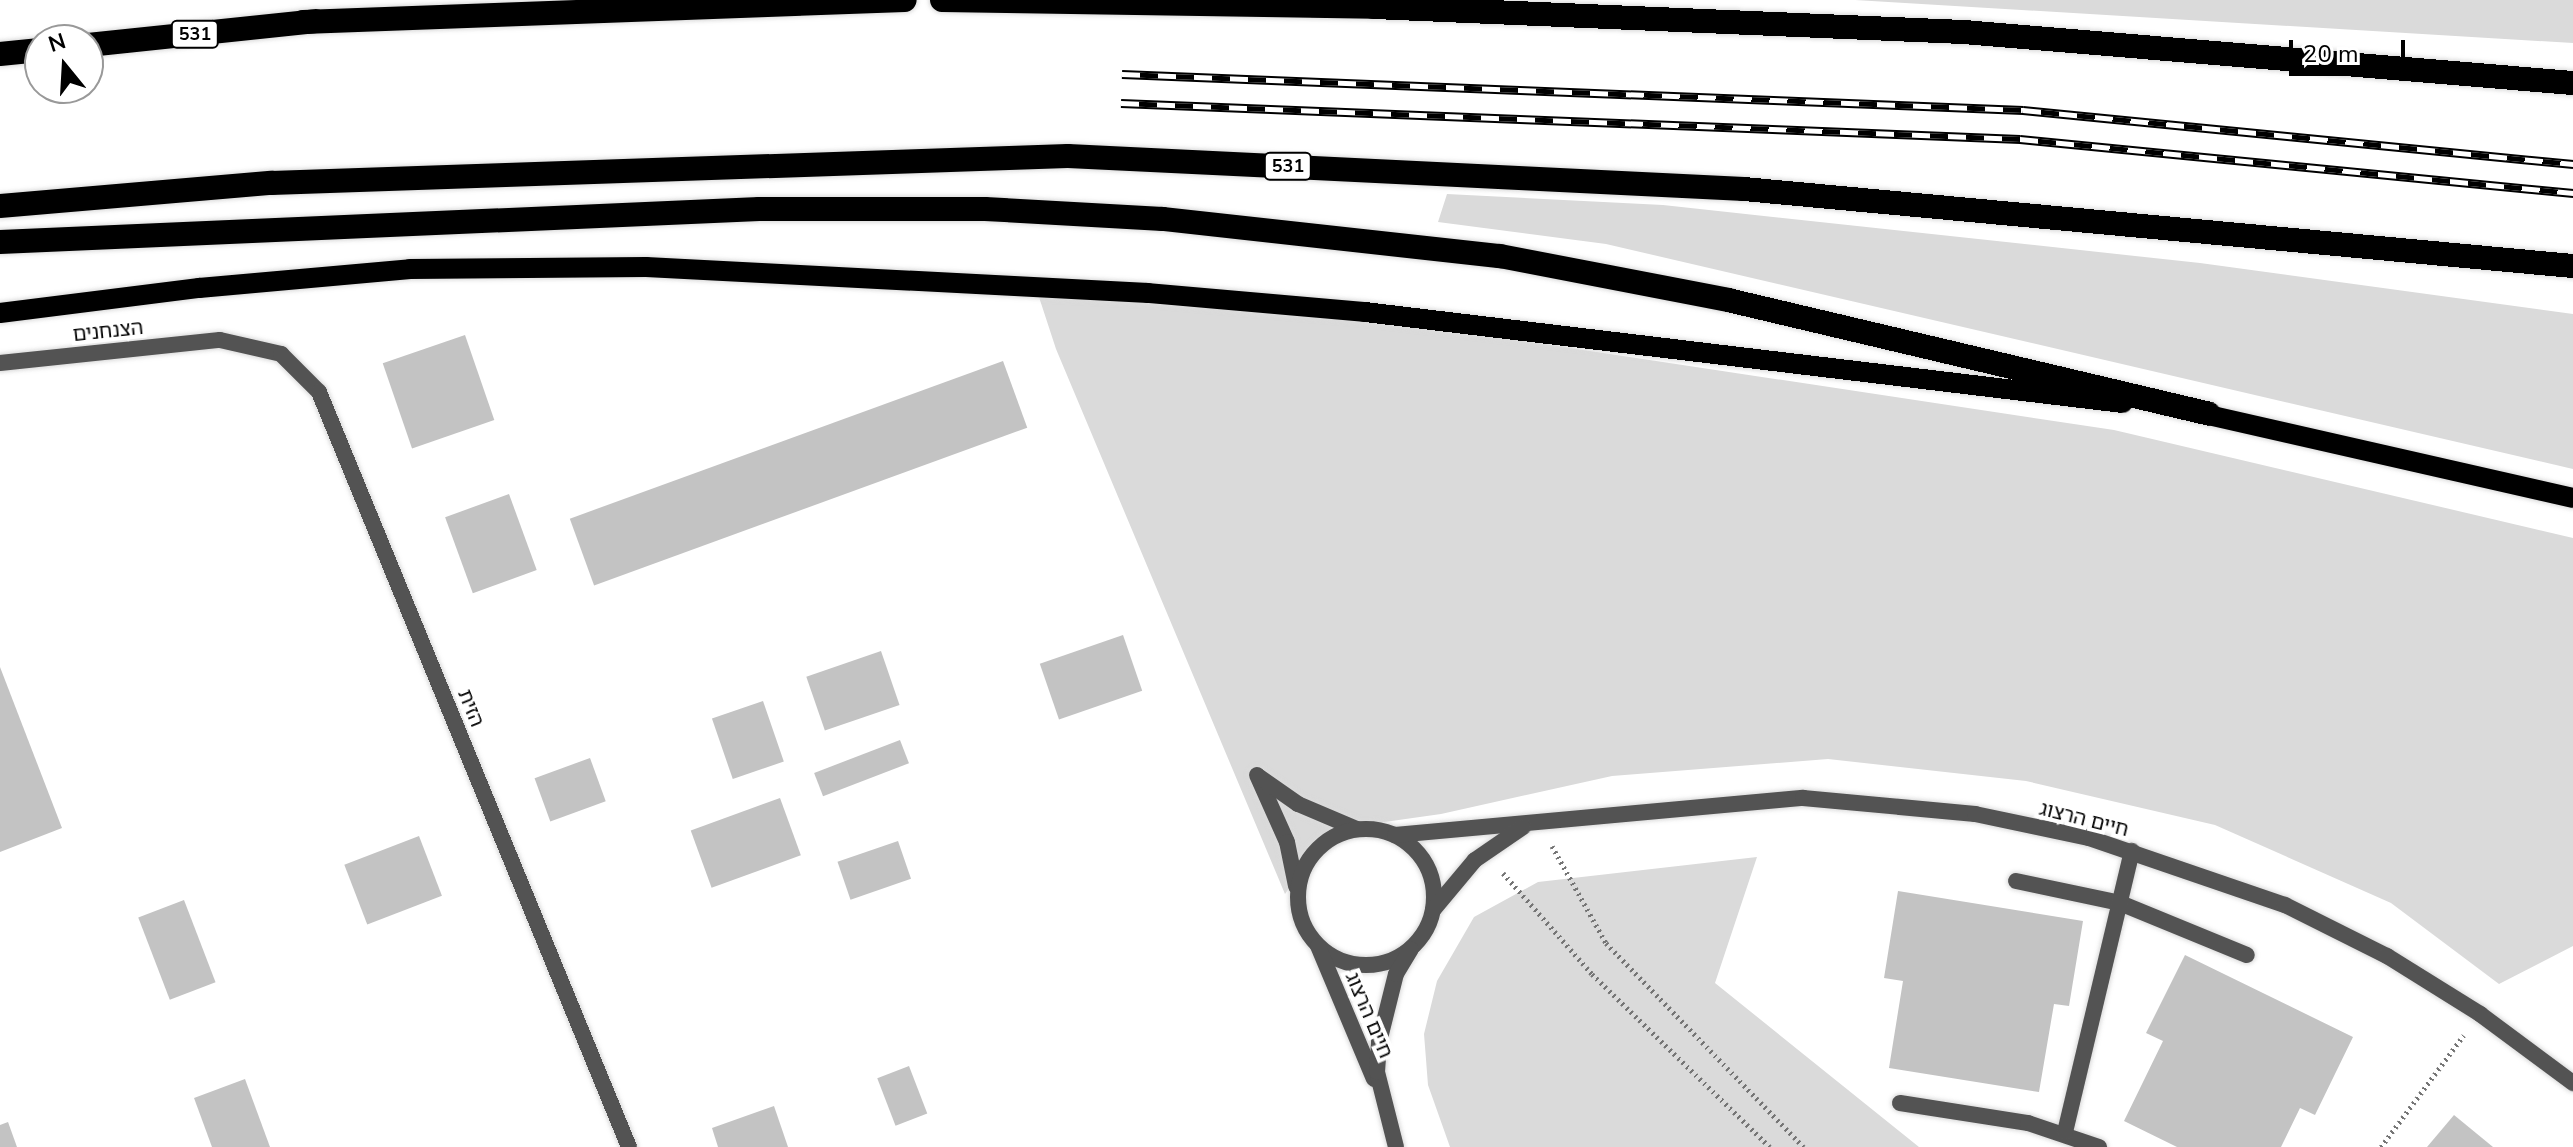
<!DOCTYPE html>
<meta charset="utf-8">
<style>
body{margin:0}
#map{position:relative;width:2573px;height:1147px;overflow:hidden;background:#fff;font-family:"Nunito Sans","Noto Sans Hebrew",sans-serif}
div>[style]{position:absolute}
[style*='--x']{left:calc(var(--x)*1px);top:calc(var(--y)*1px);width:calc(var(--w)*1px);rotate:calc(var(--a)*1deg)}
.green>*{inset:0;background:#dadada}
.building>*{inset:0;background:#c3c3c3;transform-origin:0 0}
.path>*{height:5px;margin-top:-2.5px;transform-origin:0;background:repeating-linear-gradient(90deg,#757575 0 2px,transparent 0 6px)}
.roads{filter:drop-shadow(0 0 2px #dbdbdb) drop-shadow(0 0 2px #dbdbdb)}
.lane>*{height:16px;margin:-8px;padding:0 8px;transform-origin:8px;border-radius:8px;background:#535353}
.street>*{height:16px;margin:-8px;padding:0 8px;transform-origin:8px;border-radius:8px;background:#535353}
.street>.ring{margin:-8px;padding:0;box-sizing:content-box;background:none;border:16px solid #535353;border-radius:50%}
.primary>*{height:20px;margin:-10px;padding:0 10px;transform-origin:10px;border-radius:10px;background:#000}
.highway>*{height:24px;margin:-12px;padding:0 12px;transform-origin:12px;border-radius:12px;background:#000}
.rail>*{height:9px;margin-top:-4.5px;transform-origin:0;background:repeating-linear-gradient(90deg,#fff 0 18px,#000 0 36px);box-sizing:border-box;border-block:2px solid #000}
span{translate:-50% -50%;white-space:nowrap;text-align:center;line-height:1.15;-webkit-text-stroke:8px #fff;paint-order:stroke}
.shield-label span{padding:2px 6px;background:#fff;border:2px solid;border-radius:6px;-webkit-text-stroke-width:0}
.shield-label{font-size:18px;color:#000;font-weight:700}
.street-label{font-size:20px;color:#000}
.north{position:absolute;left:24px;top:24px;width:80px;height:80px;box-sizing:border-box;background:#fff;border:2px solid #999;border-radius:50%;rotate:342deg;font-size:22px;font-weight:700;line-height:32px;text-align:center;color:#000}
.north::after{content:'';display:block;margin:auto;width:28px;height:36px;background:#000;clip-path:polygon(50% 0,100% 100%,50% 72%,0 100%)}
.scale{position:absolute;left:2289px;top:40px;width:116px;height:36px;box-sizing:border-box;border:4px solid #000;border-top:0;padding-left:10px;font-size:24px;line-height:28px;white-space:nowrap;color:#000;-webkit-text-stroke:6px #fff;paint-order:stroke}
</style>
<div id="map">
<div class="green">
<i style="clip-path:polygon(1855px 0,2573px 0,2573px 43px)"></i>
<i style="clip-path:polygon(1447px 194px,1663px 205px,2200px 263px,2573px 314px,2573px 469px,1606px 244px,1438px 222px)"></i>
<i style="clip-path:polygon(1038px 294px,1424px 326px,2114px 430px,2573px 538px,2573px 946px,2499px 984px,2391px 903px,2215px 825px,2026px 781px,1828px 759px,1612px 776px,1441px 814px,1328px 830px,1285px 894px,1056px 349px)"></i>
<i style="clip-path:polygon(1757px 857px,1715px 983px,1919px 1147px,1450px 1147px,1428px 1085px,1424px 1034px,1437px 981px,1474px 917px,1538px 882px)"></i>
</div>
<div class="building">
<i style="left:465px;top:335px;width:90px;height:87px;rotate:71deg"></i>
<i style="left:1003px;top:361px;width:71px;height:461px;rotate:70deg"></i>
<i style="left:509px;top:494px;width:81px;height:68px;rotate:70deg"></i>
<i style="left:1123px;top:635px;width:59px;height:88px;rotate:71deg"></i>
<i style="left:881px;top:651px;width:57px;height:79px;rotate:71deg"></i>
<i style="clip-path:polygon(0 667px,62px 828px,0 852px)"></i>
<i style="left:763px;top:701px;width:64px;height:54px;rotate:71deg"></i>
<i style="left:900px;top:740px;width:25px;height:92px;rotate:69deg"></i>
<i style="left:590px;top:758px;width:46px;height:59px;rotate:70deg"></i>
<i style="left:780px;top:798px;width:61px;height:95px;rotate:70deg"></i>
<i style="left:419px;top:836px;width:64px;height:80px;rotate:69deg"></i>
<i style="left:898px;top:841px;width:40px;height:64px;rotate:71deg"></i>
<i style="clip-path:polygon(1898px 891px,2083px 921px,2069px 1006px,2054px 1004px,2039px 1092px,1889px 1068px,1903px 981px,1884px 978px)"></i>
<i style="left:184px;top:900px;width:88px;height:49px;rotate:69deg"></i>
<i style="clip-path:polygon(2185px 955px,2353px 1037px,2315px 1115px,2300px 1108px,2281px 1147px,2177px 1147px,2124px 1121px,2163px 1041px,2146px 1033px)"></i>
<i style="left:909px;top:1066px;width:51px;height:34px;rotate:69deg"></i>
<i style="clip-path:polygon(245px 1079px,270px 1147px,212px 1147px,194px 1098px)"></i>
<i style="clip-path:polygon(774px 1106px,788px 1147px,718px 1147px,712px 1128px)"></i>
<i style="clip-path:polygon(2454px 1115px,2493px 1147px,2427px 1147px)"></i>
<i style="clip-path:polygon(8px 1122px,17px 1147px,0 1147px,0 1125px)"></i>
</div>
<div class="path">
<i style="--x:1552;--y:846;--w:111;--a:60.9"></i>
<i style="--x:1606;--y:943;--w:284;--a:45.9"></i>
<i style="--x:1503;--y:873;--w:135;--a:48.6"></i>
<i style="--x:1592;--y:974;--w:248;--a:44.2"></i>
<i style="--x:2381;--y:1147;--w:139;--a:-53.5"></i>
</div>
<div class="roads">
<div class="lane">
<i style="--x:2016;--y:881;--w:106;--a:11.9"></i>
<i style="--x:2120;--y:903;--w:137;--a:22.3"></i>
<i style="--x:1900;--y:1103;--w:130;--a:8.9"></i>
<i style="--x:2028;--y:1123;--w:75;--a:18.7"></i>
<i style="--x:2065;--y:1132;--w:289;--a:-76.6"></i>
</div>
<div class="street">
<i style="--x:0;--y:363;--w:221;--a:-6"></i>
<i style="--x:220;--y:340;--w:63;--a:12.9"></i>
<i style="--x:281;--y:354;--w:54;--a:45"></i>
<i style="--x:319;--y:392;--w:816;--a:67.68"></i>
<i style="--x:1257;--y:775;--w:73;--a:65.9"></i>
<i style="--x:1287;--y:842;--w:45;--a:78.4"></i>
<i style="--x:1258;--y:776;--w:49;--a:35"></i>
<i style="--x:1298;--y:804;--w:64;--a:23"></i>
<i class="ring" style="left:1298px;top:829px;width:120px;height:120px"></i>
<i style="--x:1395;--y:835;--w:410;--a:-5.2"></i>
<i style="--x:1803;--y:798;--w:173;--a:5.3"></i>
<i style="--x:1975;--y:814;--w:116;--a:11.9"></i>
<i style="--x:2089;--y:838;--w:207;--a:18.9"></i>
<i style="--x:2285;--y:905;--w:114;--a:26.6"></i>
<i style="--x:2387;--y:956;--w:110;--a:31.9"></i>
<i style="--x:2480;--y:1014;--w:116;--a:36.6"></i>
<i style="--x:1433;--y:910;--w:65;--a:-50"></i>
<i style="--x:1475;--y:860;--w:58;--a:-34.5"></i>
<i style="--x:1318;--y:946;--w:144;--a:67.2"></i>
<i style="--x:1396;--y:1147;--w:77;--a:-104.2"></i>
<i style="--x:1377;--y:1072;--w:30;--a:-86"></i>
<i style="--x:1379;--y:1042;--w:70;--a:-76"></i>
<i style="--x:1396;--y:974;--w:29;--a:-59"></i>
</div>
<div class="primary">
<i style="--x:0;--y:313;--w:201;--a:-7.2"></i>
<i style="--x:199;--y:288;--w:212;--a:-5.1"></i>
<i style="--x:410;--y:269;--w:236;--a:-0.5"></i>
<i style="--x:646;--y:267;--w:503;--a:2.96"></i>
<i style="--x:1148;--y:293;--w:218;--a:5"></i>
<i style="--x:1365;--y:312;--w:763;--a:6.85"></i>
<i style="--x:2195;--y:412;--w:388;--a:12.8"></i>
</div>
<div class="highway">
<i style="--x:942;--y:0;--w:432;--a:0.9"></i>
<i style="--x:1374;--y:7;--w:591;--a:2.43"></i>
<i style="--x:1964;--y:32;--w:611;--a:4.79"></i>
<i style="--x:303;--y:22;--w:602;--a:-2.09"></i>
<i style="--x:88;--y:45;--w:229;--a:-6"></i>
<i style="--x:0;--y:54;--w:40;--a:-5.7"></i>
<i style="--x:0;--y:206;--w:272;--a:-4.9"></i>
<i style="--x:271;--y:183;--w:797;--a:-1.94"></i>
<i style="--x:1068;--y:156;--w:677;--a:2.79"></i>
<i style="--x:1744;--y:189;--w:833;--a:5.31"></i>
<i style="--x:0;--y:242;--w:760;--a:-2.49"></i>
<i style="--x:759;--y:209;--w:226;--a:0"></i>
<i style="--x:985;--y:209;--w:178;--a:3.2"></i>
<i style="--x:1163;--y:219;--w:339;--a:6.3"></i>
<i style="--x:1500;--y:256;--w:232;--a:10.9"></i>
<i style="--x:1728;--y:300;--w:494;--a:13.3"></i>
</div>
</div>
<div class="rail">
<i style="--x:1122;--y:74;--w:902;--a:2.29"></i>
<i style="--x:2023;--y:110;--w:553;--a:5.61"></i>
<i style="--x:1121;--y:103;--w:900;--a:2.29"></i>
<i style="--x:2020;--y:139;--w:556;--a:5.58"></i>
</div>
<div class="shield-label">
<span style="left:195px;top:34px">531</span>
<span style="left:1288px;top:166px">531</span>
</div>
<div class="street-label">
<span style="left:108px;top:331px;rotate:-6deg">הצנחנים</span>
<span style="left:471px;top:708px;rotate:68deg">הזית</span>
<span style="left:2084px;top:819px;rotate:14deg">חיים הרצוג</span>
<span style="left:1369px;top:1015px;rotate:67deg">חיים הרצוג</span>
</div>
<div class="north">N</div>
<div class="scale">20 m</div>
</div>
